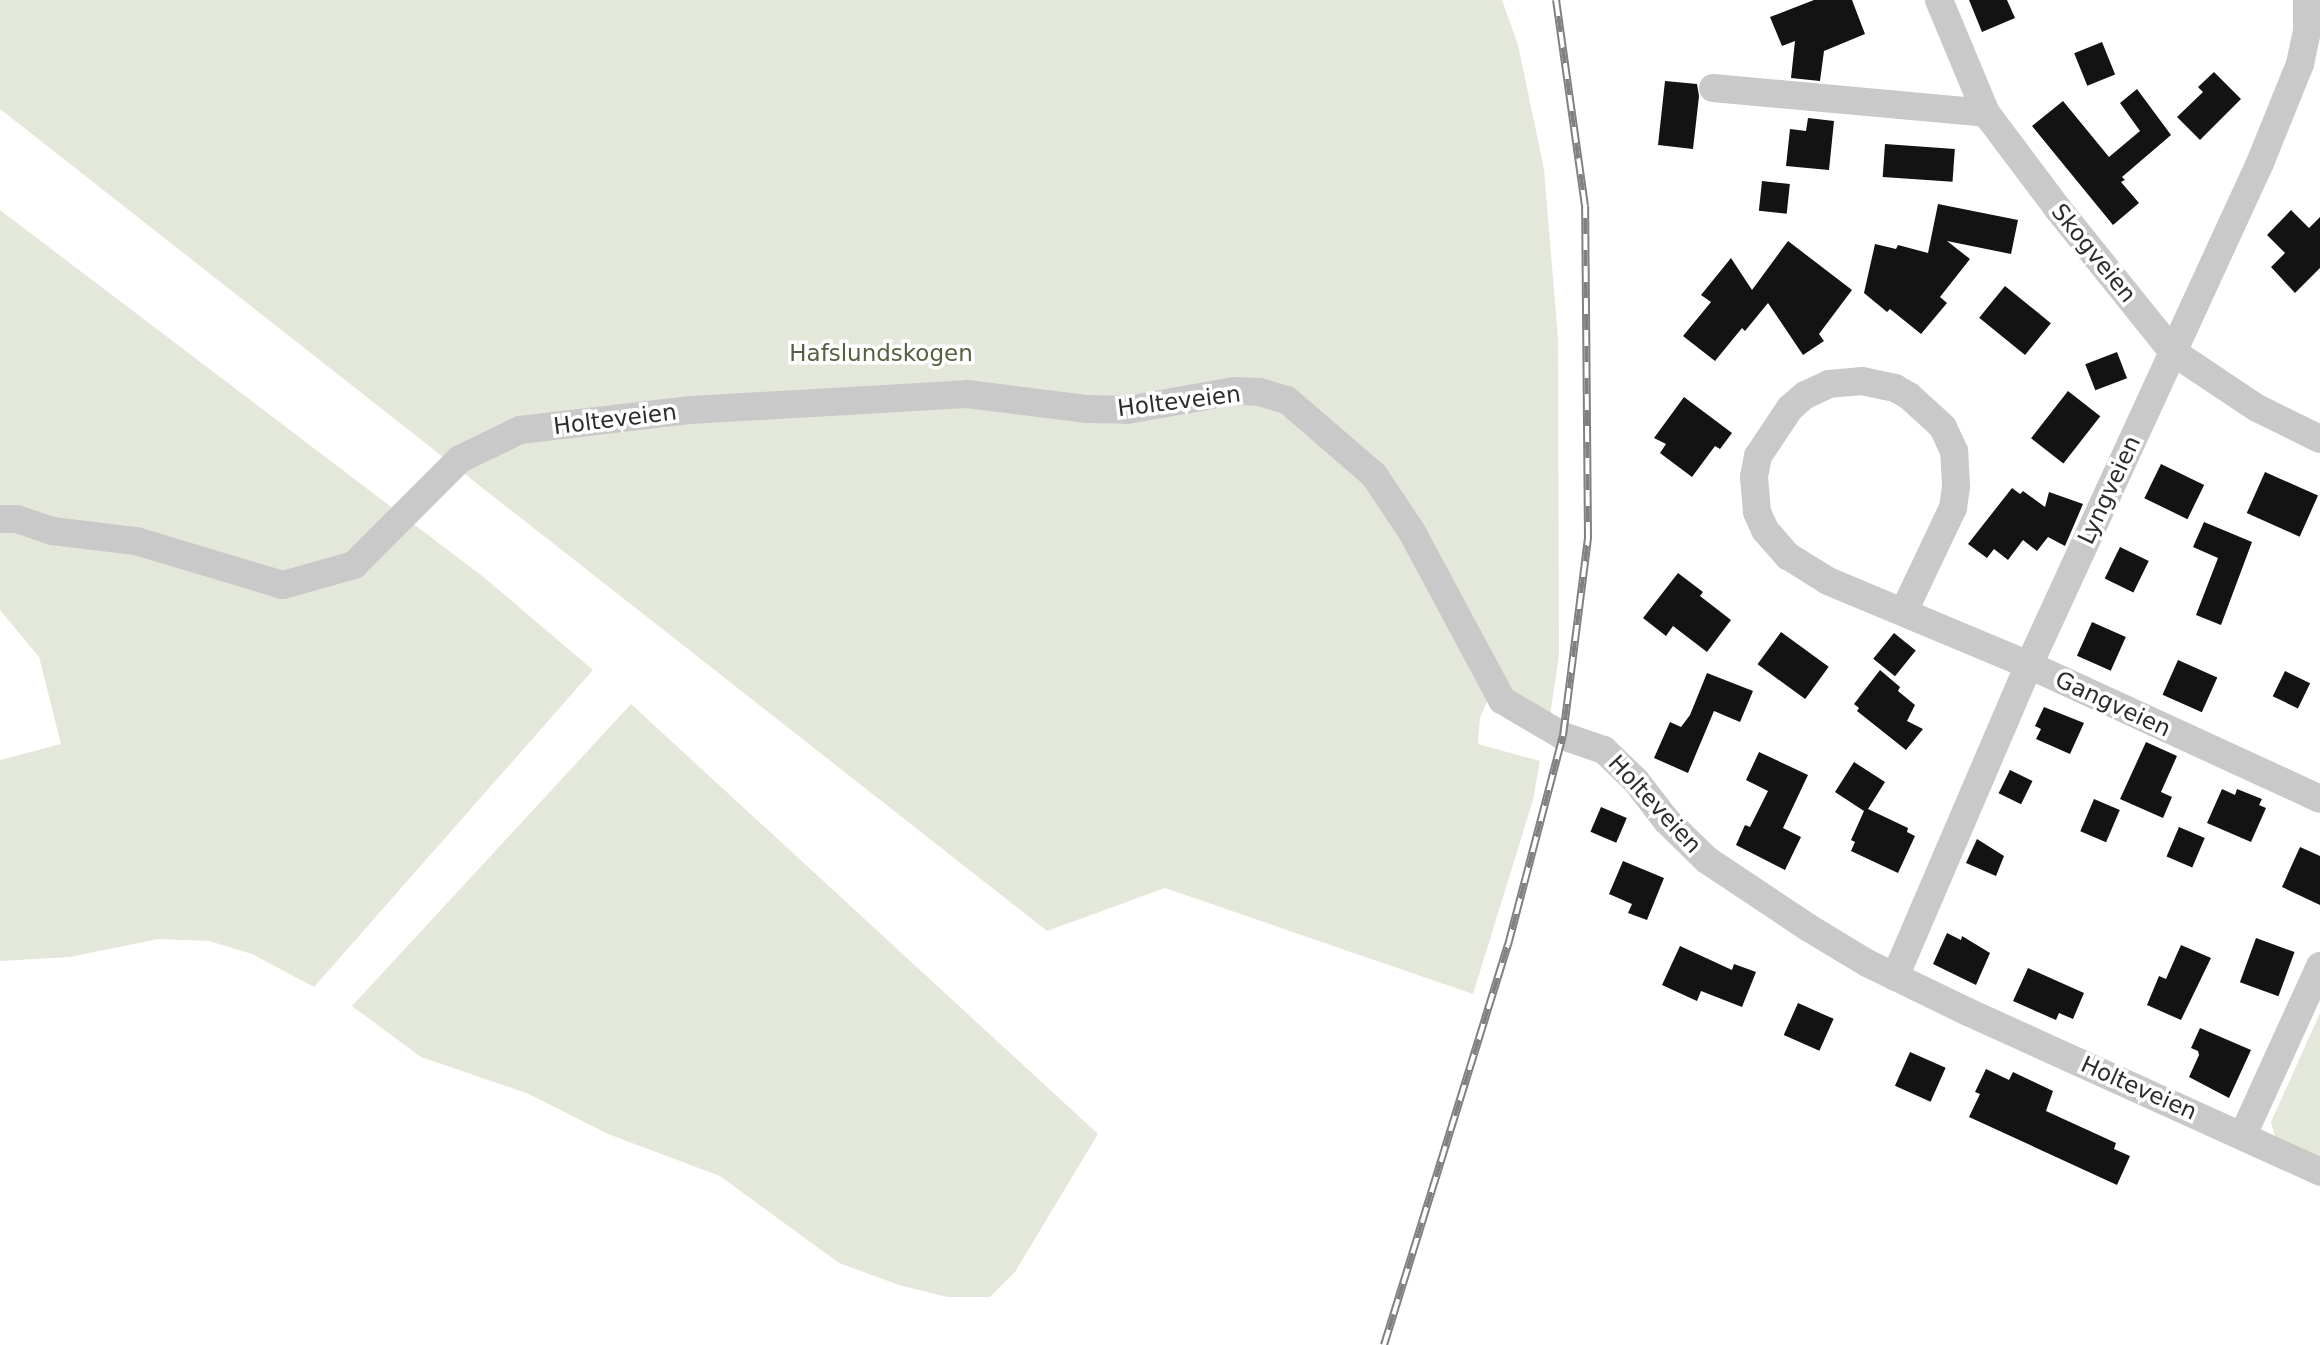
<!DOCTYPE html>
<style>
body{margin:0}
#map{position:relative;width:2320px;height:1345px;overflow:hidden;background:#fff;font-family:"DejaVu Sans",sans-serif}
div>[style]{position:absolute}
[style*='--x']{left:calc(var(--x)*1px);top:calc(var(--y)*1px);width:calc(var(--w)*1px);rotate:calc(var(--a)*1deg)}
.green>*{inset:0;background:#e4e8db}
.building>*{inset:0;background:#131313;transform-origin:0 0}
.minor>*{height:28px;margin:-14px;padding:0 14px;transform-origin:14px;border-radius:14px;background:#c9c9c9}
.rail>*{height:8px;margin-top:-4px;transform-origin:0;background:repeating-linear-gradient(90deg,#fff 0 16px,#818181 0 32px);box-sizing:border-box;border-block:2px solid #818181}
span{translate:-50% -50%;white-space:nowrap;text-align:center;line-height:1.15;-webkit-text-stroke:7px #fff;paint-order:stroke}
.street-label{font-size:23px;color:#2c2c2c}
.park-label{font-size:23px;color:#546240}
</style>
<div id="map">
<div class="green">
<i style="clip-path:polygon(0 0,1502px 0,1518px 45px,1544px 169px,1558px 338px,1559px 655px,1550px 716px,1522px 701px,1498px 677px,1480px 718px,1478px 744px,1540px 761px,1533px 800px,1473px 994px,1165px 888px,1047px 931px,0 109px)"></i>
<i style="clip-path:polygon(0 210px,486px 579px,593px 670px,314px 987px,252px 954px,209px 941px,158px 939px,70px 957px,0 961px,0 760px,61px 744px,39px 657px,0 610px)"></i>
<i style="clip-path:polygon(631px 704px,1098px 1134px,1015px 1272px,990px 1297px,947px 1297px,899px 1285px,839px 1263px,720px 1176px,608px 1134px,529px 1094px,421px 1057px,352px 1006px)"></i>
<i style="clip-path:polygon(2320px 1013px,2320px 1161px,2296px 1151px,2275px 1136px,2271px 1122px)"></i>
</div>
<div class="building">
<i style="clip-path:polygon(1814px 0,1852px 0,1865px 34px,1824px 51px,1820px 81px,1791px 78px,1795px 41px,1782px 46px,1770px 17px)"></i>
<i style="clip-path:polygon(1969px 0,2007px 0,2015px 18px,1982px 32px)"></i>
<i style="left:2102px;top:42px;width:35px;height:30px;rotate:68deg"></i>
<i style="clip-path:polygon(2214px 72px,2241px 99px,2200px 140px,2177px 117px,2203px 92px,2198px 87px)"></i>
<i style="clip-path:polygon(1665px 81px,1697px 84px,1699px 96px,1693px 149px,1658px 145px)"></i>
<i style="clip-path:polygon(2137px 89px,2171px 135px,2122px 177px,2125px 180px,2121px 182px,2139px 203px,2113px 225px,2032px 126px,2063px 101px,2109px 157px,2140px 131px,2120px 103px)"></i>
<i style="clip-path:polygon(1808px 118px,1834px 121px,1829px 170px,1786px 166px,1790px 129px,1806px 131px)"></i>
<i style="left:1885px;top:144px;width:70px;height:33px;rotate:4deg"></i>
<i style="left:1762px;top:181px;width:28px;height:30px;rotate:6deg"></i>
<i style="clip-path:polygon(1938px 204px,2018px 220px,2011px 254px,1947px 241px,1970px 259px,1940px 297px,1947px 303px,1921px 334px,1890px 309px,1887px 312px,1864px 293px,1875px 244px,1896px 249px,1898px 245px,1928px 253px)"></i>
<i style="clip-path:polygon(2291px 210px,2309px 228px,2320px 217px,2320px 268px,2295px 293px,2271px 267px,2285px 253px,2267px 235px)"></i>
<i style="clip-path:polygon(1788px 241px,1852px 290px,1819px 334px,1824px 341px,1803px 355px,1768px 303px,1745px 331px,1742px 328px,1715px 361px,1683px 336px,1711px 302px,1701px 295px,1731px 258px,1752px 290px)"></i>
<i style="left:2005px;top:286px;width:59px;height:41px;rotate:39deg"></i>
<i style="left:2117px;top:352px;width:28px;height:34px;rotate:69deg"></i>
<i style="left:2068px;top:391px;width:41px;height:60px;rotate:38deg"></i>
<i style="clip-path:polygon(1684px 397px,1732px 433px,1720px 449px,1715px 446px,1692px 477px,1660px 453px,1666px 444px,1654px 438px)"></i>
<i style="left:2161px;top:464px;width:48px;height:38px;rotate:26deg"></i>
<i style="left:2265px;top:472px;width:58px;height:45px;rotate:24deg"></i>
<i style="clip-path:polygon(2012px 488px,2020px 494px,2023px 491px,2045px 507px,2049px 492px,2083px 504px,2065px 546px,2048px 537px,2037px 551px,2023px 540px,2008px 560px,1994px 549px,1987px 558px,1968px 544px)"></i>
<i style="clip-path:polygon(2204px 522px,2252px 542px,2221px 625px,2196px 615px,2218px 558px,2193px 547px)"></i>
<i style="left:2120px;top:547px;width:32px;height:35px;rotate:26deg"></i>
<i style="clip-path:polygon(1678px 573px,1703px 592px,1700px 596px,1731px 620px,1707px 652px,1673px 626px,1666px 636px,1643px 618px)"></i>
<i style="left:2092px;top:622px;width:37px;height:37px;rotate:24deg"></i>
<i style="left:1781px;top:632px;width:59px;height:40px;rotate:36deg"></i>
<i style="left:1894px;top:633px;width:28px;height:33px;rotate:39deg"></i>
<i style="left:2178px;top:660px;width:43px;height:38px;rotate:24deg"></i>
<i style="clip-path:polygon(1880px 670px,1900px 687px,1898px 691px,1915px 705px,1907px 721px,1923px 729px,1906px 750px,1857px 711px,1859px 708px,1854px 704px)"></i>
<i style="left:2285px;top:671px;width:28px;height:28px;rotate:26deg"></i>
<i style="clip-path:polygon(1707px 673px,1753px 691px,1740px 722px,1714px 711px,1688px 773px,1654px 758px,1670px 722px,1681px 727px,1690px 715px)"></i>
<i style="clip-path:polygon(2044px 707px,2084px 723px,2070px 754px,2036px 739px,2041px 729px,2035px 726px)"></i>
<i style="clip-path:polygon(2146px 742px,2177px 756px,2161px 792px,2172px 797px,2163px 818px,2120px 799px)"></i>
<i style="clip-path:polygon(1759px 752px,1808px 775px,1783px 828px,1801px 837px,1785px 870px,1736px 845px,1745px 825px,1750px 827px,1768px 791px,1746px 780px)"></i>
<i style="clip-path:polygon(1854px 762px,1885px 782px,1868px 809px,1908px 828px,1907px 832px,1915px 836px,1898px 873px,1851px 851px,1855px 842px,1851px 840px,1864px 811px,1835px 792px)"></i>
<i style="left:2010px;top:770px;width:25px;height:26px;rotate:26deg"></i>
<i style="clip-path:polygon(2222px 789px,2235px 795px,2237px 789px,2262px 799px,2259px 805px,2266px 808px,2251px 842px,2207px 823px)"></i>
<i style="left:2094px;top:799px;width:28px;height:35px;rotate:23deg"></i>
<i style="left:1601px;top:807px;width:28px;height:27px;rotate:23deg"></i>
<i style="left:2179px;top:827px;width:28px;height:32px;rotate:23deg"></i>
<i style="clip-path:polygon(1977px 839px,2004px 856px,1996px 876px,1966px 863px)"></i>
<i style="clip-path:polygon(2300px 847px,2320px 856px,2320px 905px,2282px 887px)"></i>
<i style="clip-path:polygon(1623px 861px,1664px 878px,1647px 920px,1628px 913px,1632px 904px,1609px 894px)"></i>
<i style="clip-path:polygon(1947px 933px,1961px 940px,1962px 936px,1990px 953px,1976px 985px,1933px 964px)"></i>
<i style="left:2256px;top:938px;width:41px;height:47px;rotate:20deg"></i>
<i style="clip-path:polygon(2181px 945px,2211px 958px,2181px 1020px,2147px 1005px,2159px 976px,2166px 979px)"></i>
<i style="clip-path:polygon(1680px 946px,1732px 970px,1734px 964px,1756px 972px,1742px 1007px,1701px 991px,1697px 1001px,1662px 985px)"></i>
<i style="clip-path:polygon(2028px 968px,2084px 993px,2073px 1019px,2059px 1013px,2056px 1020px,2013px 1001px)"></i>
<i style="left:1798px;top:1003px;width:39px;height:35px;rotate:24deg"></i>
<i style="clip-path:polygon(2200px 1028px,2251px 1050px,2229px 1098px,2189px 1077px,2199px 1055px,2198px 1051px,2191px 1048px)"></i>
<i style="left:1910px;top:1052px;width:39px;height:37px;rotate:24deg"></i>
<i style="clip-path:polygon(1986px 1069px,2009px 1080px,2013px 1072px,2053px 1091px,2046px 1111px,2116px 1143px,2114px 1149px,2130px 1156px,2117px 1185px,1969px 1117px,1980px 1094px,1975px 1092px)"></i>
</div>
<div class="minor">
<i style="--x:1939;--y:0;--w:122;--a:67.4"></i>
<i style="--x:1986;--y:113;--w:120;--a:53.1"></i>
<i style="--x:2058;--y:209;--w:184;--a:51.2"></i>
<i style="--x:2173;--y:352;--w:101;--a:33.7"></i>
<i style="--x:2257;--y:408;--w:70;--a:26.2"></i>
<i style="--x:1713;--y:88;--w:274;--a:5.2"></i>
<i style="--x:0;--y:519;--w:17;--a:0"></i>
<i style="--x:17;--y:519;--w:37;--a:19"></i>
<i style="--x:52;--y:531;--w:85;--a:6.8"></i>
<i style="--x:136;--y:541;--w:153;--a:16.7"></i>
<i style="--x:283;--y:585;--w:74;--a:-15.7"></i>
<i style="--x:354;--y:565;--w:150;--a:-45"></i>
<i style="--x:460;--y:459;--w:67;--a:-25.8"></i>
<i style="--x:520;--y:430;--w:172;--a:-6.7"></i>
<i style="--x:691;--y:410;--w:276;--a:-3.3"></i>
<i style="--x:967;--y:394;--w:122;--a:7.1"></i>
<i style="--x:1088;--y:409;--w:39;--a:1"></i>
<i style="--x:1127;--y:410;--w:110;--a:-10"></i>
<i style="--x:1235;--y:391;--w:25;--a:2"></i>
<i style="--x:1260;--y:392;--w:28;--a:17"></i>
<i style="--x:1287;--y:400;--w:115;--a:40.8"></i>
<i style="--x:1374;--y:475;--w:69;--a:56.3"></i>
<i style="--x:1412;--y:532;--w:191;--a:61.8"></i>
<i style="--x:1502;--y:700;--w:71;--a:30.5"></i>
<i style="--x:1563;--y:736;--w:43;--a:18.9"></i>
<i style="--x:1604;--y:750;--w:45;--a:44.1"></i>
<i style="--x:1636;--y:781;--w:51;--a:52.2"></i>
<i style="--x:1667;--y:821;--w:56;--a:44.3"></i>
<i style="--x:1707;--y:860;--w:123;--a:33.7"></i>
<i style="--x:1809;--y:928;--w:68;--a:31.1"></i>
<i style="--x:1867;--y:963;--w:112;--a:25.9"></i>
<i style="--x:1968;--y:1012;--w:387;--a:24.4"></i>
<i style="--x:1904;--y:611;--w:114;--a:-64.6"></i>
<i style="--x:1953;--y:508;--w:22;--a:-82"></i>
<i style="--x:1956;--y:486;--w:35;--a:-93"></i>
<i style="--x:1954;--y:451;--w:26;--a:-115"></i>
<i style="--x:1943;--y:427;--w:46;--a:-137.6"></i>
<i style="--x:1909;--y:396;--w:16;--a:-150"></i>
<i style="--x:1895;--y:388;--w:34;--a:-168"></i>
<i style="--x:1862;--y:381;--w:33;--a:175"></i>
<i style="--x:1829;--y:384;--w:26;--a:155"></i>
<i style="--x:1805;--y:395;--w:20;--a:139"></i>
<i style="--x:1790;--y:408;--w:58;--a:123.7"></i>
<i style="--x:1758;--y:456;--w:21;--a:101"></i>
<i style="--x:1754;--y:477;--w:35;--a:85"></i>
<i style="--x:1757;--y:512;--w:20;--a:66"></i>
<i style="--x:1765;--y:530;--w:35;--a:49"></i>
<i style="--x:1788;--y:556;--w:47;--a:32"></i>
<i style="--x:1828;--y:581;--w:218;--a:22.7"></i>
<i style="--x:2029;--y:665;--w:320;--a:24.7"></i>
<i style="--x:1895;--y:977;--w:340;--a:-66.8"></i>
<i style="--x:2029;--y:665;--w:553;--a:-65.29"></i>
<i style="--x:2260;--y:163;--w:107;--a:-68"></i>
<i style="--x:2300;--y:64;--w:34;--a:-78"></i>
<i style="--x:2307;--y:31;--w:31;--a:-90"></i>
<i style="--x:2243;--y:1135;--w:186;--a:-65.5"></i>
</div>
<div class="rail">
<i style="--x:1384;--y:1345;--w:419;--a:-72.8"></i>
<i style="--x:1508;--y:945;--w:216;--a:-75.3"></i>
<i style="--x:1563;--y:736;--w:200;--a:-82.8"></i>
<i style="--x:1588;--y:538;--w:332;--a:-90.5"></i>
<i style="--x:1585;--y:206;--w:208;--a:-98"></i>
</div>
<div class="street-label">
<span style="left:2094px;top:253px;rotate:51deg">Skogveien</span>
<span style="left:1179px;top:401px;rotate:-7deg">Holteveien</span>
<span style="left:615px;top:419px;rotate:-7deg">Holteveien</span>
<span style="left:2109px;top:490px;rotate:-65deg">Lyngveien</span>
<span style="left:2113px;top:704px;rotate:25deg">Gangveien</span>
<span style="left:1655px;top:804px;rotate:47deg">Holteveien</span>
<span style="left:2139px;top:1088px;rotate:24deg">Holteveien</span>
</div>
<div class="park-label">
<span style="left:881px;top:353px">Hafslundskogen</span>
</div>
</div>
